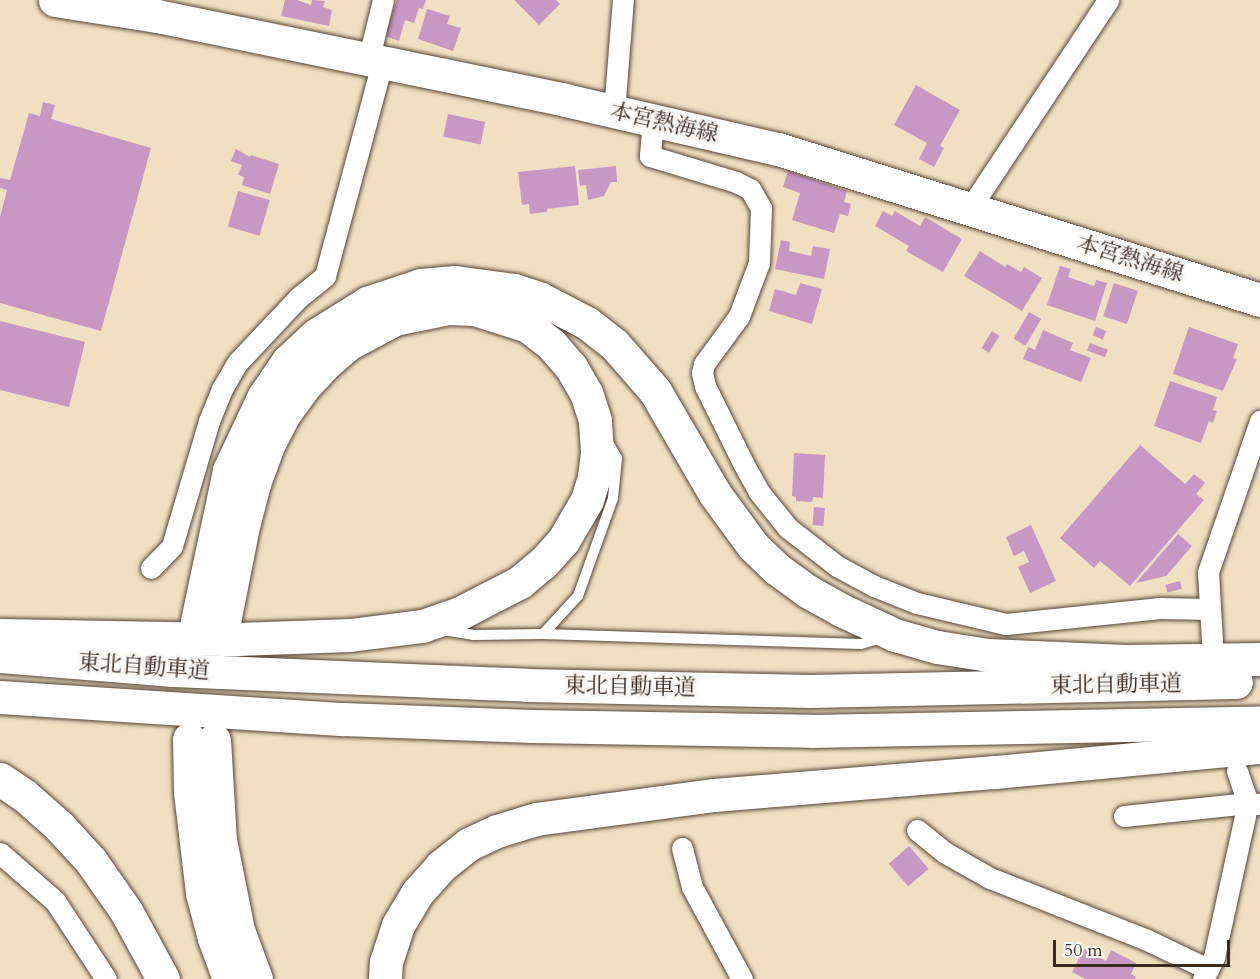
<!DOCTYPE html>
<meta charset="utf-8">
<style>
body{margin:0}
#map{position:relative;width:1260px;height:979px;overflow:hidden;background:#f1dfc2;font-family:Cardo,"Noto Serif JP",serif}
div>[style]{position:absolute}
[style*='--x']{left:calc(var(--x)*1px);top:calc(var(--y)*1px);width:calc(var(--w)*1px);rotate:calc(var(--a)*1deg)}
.building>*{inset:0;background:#c898c5;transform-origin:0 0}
.roads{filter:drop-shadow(0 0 2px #564537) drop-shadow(0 0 2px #564537)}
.lane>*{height:10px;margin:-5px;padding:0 5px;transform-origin:5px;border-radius:5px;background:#fff}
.street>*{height:21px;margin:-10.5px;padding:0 10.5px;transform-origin:10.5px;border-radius:10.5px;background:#fff}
.primary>*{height:33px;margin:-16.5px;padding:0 16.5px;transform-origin:16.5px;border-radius:16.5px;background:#fff}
.highway>*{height:33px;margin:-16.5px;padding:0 16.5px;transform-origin:16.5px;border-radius:16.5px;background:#fff}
span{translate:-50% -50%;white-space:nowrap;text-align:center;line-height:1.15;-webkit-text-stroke:5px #f6f6f2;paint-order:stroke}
.street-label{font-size:22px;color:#3b2a1e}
.scale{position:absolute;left:1053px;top:940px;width:177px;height:27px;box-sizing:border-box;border:3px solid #3b2a1e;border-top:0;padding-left:8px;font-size:18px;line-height:21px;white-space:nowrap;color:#3b2a1e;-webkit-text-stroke:4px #f6f6f2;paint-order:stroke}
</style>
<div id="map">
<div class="building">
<i style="clip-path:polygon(285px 0,297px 0,311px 5px,312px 0,325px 1px,323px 7px,332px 10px,329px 26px,281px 16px)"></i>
<i style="clip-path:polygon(397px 0,426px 0,423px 9px,419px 8px,414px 23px,405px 20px,399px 41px,385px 36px)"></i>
<i style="clip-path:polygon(514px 0,556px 0,560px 4px,539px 25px)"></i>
<i style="clip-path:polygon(427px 9px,450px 16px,447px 24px,461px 28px,453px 51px,418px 39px)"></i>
<i style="clip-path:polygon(916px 85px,960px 110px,940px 146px,944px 148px,934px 167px,919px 159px,927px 143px,894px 125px)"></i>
<i style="clip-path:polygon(43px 102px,55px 105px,51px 119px,151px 148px,101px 331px,0 303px,0 217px,7px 190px,0 188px,0 178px,10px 180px,29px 113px,40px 116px)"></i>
<i style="left:448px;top:114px;width:38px;height:23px;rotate:12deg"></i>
<i style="clip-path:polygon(236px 149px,250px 157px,251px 155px,279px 164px,270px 194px,242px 185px,244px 177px,238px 175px,242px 165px,231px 161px)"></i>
<i style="clip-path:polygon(575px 166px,579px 205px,547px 209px,547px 212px,530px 214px,529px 204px,522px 205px,518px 172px)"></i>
<i style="clip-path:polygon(616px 166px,617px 182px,611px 182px,604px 196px,588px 200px,586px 185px,580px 186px,578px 170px)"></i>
<i style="clip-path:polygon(788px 171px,847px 191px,844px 202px,851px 204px,848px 216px,840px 214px,834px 233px,792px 220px,800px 193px,783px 187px)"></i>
<i style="left:238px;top:191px;width:33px;height:37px;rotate:16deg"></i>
<i style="clip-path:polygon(883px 211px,892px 216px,895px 211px,920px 226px,925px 217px,962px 239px,943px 272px,906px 251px,909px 246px,875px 226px)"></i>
<i style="clip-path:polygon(781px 240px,790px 242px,789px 251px,811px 256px,813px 246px,830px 249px,824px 279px,775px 269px)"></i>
<i style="clip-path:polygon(980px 251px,1005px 267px,1007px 264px,1021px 272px,1024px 267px,1042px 278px,1022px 311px,964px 276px)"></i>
<i style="clip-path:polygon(1060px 266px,1071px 269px,1068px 277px,1094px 286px,1096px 280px,1107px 283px,1095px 321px,1047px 305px)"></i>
<i style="clip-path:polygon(800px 283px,822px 289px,812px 324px,769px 311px,775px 289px,796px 295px)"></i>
<i style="left:1114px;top:283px;width:25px;height:35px;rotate:18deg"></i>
<i style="left:1029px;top:312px;width:14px;height:31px;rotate:30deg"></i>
<i style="clip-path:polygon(0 321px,85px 342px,69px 407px,0 390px)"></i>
<i style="left:1096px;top:327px;width:11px;height:9px;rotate:22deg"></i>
<i style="clip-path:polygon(1189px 327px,1238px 344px,1233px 358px,1237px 359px,1223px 391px,1173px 374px)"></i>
<i style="clip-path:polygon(1043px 330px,1073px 343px,1070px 350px,1091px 358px,1081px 382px,1023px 359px,1028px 347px,1035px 350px)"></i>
<i style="left:992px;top:331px;width:9px;height:20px;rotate:32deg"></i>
<i style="left:1090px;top:343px;width:19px;height:8px;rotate:21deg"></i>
<i style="clip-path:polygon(1170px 381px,1217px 397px,1213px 410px,1217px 411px,1213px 423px,1209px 421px,1201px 443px,1154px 426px)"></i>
<i style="clip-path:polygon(1140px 445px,1185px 484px,1194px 474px,1205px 483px,1196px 494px,1204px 500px,1130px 586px,1100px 561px,1094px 568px,1060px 538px)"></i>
<i style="clip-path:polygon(794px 453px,825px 455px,823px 498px,813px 497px,812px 502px,796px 501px,796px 497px,792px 496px)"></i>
<i style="left:814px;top:507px;width:11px;height:18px;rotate:5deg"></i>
<i style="clip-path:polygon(1031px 525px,1056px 581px,1030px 593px,1018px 567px,1029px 562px,1024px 551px,1014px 556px,1006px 537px)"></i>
<i style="clip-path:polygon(1178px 534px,1192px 546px,1166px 576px,1136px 583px)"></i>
<i style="left:1180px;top:581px;width:8px;height:15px;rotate:76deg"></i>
<i style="left:909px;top:846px;width:30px;height:27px;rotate:49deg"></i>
<i style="clip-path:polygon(1084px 949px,1106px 961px,1111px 950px,1136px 963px,1131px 974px,1136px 977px,1135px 979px,1085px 979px,1072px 972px)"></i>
</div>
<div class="roads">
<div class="lane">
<i style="--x:443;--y:630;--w:30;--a:9"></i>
<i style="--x:473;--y:635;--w:70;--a:-0.8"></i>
<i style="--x:543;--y:634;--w:318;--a:1.8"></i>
<i style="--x:861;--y:644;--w:22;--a:-16"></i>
<i style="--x:543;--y:634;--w:52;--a:-47.4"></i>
<i style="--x:578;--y:596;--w:104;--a:-70.3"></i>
<i style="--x:613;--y:498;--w:40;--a:-84.3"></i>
<i style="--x:617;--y:458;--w:20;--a:-120"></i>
</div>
<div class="street">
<i style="--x:368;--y:61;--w:63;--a:-76.2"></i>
<i style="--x:614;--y:111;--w:111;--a:-85.4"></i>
<i style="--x:653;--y:120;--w:36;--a:95"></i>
<i style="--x:650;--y:156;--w:90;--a:16.8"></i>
<i style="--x:736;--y:182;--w:16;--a:27"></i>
<i style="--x:750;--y:189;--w:22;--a:60"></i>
<i style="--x:761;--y:208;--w:55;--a:92.1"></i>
<i style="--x:759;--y:263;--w:57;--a:110.7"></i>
<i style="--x:739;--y:316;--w:59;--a:126.1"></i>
<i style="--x:704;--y:364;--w:9;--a:103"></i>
<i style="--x:702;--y:373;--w:13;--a:77"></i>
<i style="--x:705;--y:386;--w:86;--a:63.7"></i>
<i style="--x:743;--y:463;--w:33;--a:61"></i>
<i style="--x:759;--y:492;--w:46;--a:51.1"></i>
<i style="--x:788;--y:528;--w:62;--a:37.8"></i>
<i style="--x:837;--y:566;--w:42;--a:28.4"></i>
<i style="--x:874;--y:586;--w:46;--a:21.6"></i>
<i style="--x:917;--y:603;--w:91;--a:13.3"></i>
<i style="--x:1006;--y:624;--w:155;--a:-5.9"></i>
<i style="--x:1160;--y:608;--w:50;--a:1.1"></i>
<i style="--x:970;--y:208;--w:250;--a:-56.4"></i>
<i style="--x:151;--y:568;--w:30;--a:-46"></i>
<i style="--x:172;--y:546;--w:130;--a:-73.5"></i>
<i style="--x:209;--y:421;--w:35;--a:-68"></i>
<i style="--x:222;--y:389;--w:30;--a:-60"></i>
<i style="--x:237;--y:363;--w:89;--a:-46.8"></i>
<i style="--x:298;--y:298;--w:35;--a:-39"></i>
<i style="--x:325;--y:276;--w:220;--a:-75"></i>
<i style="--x:1212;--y:641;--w:69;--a:-93.3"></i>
<i style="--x:1208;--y:572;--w:160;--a:-71"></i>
<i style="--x:1124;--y:816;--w:125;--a:-6"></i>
<i style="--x:1248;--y:803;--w:11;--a:5"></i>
<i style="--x:917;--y:830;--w:35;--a:39"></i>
<i style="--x:944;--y:852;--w:53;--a:29.5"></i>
<i style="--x:990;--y:878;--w:167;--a:21.5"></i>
<i style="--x:1145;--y:939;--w:70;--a:25.5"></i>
<i style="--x:682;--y:848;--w:40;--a:75.6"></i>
<i style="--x:692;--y:887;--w:105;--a:61.5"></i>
<i style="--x:0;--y:853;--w:73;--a:41.1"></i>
<i style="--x:55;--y:901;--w:93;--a:56.8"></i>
<i style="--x:1203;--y:979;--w:25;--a:-63"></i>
<i style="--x:1214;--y:957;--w:158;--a:-77.6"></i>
<i style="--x:1248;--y:803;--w:34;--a:-109"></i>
</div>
<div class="primary">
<i style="--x:55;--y:0;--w:103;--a:8.9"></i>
<i style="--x:157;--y:16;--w:417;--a:11.6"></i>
<i style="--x:565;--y:100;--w:219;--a:13"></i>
<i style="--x:778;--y:149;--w:505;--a:17.39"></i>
</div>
<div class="highway">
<i style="--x:197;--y:621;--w:154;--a:-78"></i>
<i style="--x:229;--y:470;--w:82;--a:-64.7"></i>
<i style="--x:264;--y:396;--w:42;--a:-55.6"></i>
<i style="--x:288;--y:361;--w:38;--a:-43"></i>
<i style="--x:316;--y:335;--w:60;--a:-32.1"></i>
<i style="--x:367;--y:303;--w:57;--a:-18.4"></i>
<i style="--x:421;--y:285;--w:34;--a:-5"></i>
<i style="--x:455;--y:282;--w:60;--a:7.7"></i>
<i style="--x:514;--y:290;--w:28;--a:18"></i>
<i style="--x:541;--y:299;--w:52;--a:27.6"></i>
<i style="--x:587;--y:323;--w:34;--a:38"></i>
<i style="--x:614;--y:344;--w:62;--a:48.9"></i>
<i style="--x:655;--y:391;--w:119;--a:59.8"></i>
<i style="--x:715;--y:494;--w:64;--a:53.8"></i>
<i style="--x:753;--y:546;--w:33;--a:44"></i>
<i style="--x:777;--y:569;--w:37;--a:36"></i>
<i style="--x:807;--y:591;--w:39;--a:29"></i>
<i style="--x:841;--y:610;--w:60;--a:24.8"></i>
<i style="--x:895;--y:635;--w:44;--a:15.9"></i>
<i style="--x:937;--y:647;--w:52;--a:8.9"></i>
<i style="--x:988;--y:655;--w:138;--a:2.5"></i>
<i style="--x:1126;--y:661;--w:134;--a:-0.9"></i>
<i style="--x:0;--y:635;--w:237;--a:1"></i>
<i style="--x:237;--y:639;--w:113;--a:-2"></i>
<i style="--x:350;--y:635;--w:73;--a:-7.1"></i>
<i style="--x:422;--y:626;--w:40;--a:-18.9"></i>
<i style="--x:460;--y:613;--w:68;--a:-27.3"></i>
<i style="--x:520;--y:582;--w:30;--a:-40"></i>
<i style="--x:543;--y:563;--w:30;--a:-48"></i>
<i style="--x:563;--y:541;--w:48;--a:-59.7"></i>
<i style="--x:587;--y:500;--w:24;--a:-73"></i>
<i style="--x:594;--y:477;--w:26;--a:-83"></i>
<i style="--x:597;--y:451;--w:31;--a:-94"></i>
<i style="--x:595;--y:420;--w:28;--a:-108"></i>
<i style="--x:586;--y:393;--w:30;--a:-120"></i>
<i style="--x:571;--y:367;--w:30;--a:-131"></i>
<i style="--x:551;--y:344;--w:29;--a:-142"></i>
<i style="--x:528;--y:326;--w:57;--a:-162.5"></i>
<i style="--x:474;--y:309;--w:26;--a:-178"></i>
<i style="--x:448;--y:308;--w:54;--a:168.3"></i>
<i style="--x:395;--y:319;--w:53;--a:152"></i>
<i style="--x:348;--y:344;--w:28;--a:139"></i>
<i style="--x:327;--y:362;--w:35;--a:133"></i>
<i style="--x:303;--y:388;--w:32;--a:126"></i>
<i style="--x:284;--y:414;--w:38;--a:117"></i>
<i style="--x:267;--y:448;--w:38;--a:110"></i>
<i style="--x:254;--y:484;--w:43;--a:104.7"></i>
<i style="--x:243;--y:526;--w:98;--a:101.2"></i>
<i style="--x:0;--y:656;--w:174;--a:4.6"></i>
<i style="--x:173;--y:670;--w:354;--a:2.4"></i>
<i style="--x:527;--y:685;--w:284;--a:1.2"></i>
<i style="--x:811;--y:691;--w:425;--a:-1.2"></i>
<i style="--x:0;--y:697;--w:344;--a:3.7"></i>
<i style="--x:343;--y:719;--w:189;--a:2.1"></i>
<i style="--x:532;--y:726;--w:279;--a:1"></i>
<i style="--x:811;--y:731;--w:449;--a:-1.1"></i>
<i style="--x:189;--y:739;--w:53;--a:88.9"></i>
<i style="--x:190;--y:792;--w:102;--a:83.2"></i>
<i style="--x:202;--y:893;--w:47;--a:75.1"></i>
<i style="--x:214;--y:938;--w:44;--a:69.9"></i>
<i style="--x:214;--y:740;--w:100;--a:86.6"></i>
<i style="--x:220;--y:840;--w:92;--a:78.7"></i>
<i style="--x:238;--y:930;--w:52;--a:69.8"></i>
<i style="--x:0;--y:779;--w:29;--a:34"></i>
<i style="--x:24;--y:795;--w:47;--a:41.5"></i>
<i style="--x:59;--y:826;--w:47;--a:47.6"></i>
<i style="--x:91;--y:861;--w:61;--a:55"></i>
<i style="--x:126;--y:911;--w:77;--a:61.4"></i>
<i style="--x:385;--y:979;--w:17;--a:-87"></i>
<i style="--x:386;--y:962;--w:39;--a:-72"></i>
<i style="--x:398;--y:925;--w:37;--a:-59"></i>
<i style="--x:417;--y:893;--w:36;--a:-48"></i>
<i style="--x:441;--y:866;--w:36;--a:-38"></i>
<i style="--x:469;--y:844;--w:31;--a:-25"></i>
<i style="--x:497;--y:831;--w:41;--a:-17.1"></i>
<i style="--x:536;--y:819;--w:180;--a:-7.7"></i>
<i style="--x:714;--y:795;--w:282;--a:-4.7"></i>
<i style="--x:995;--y:772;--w:266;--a:-5.4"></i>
</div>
</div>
<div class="street-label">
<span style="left:664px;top:123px;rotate:13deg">本宮熱海線</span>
<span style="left:1130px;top:259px;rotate:17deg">本宮熱海線</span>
<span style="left:144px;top:667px;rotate:4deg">東北自動車道</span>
<span style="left:1116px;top:685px;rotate:-1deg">東北自動車道</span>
<span style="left:630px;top:687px;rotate:1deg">東北自動車道</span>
</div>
<div class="scale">50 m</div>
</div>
